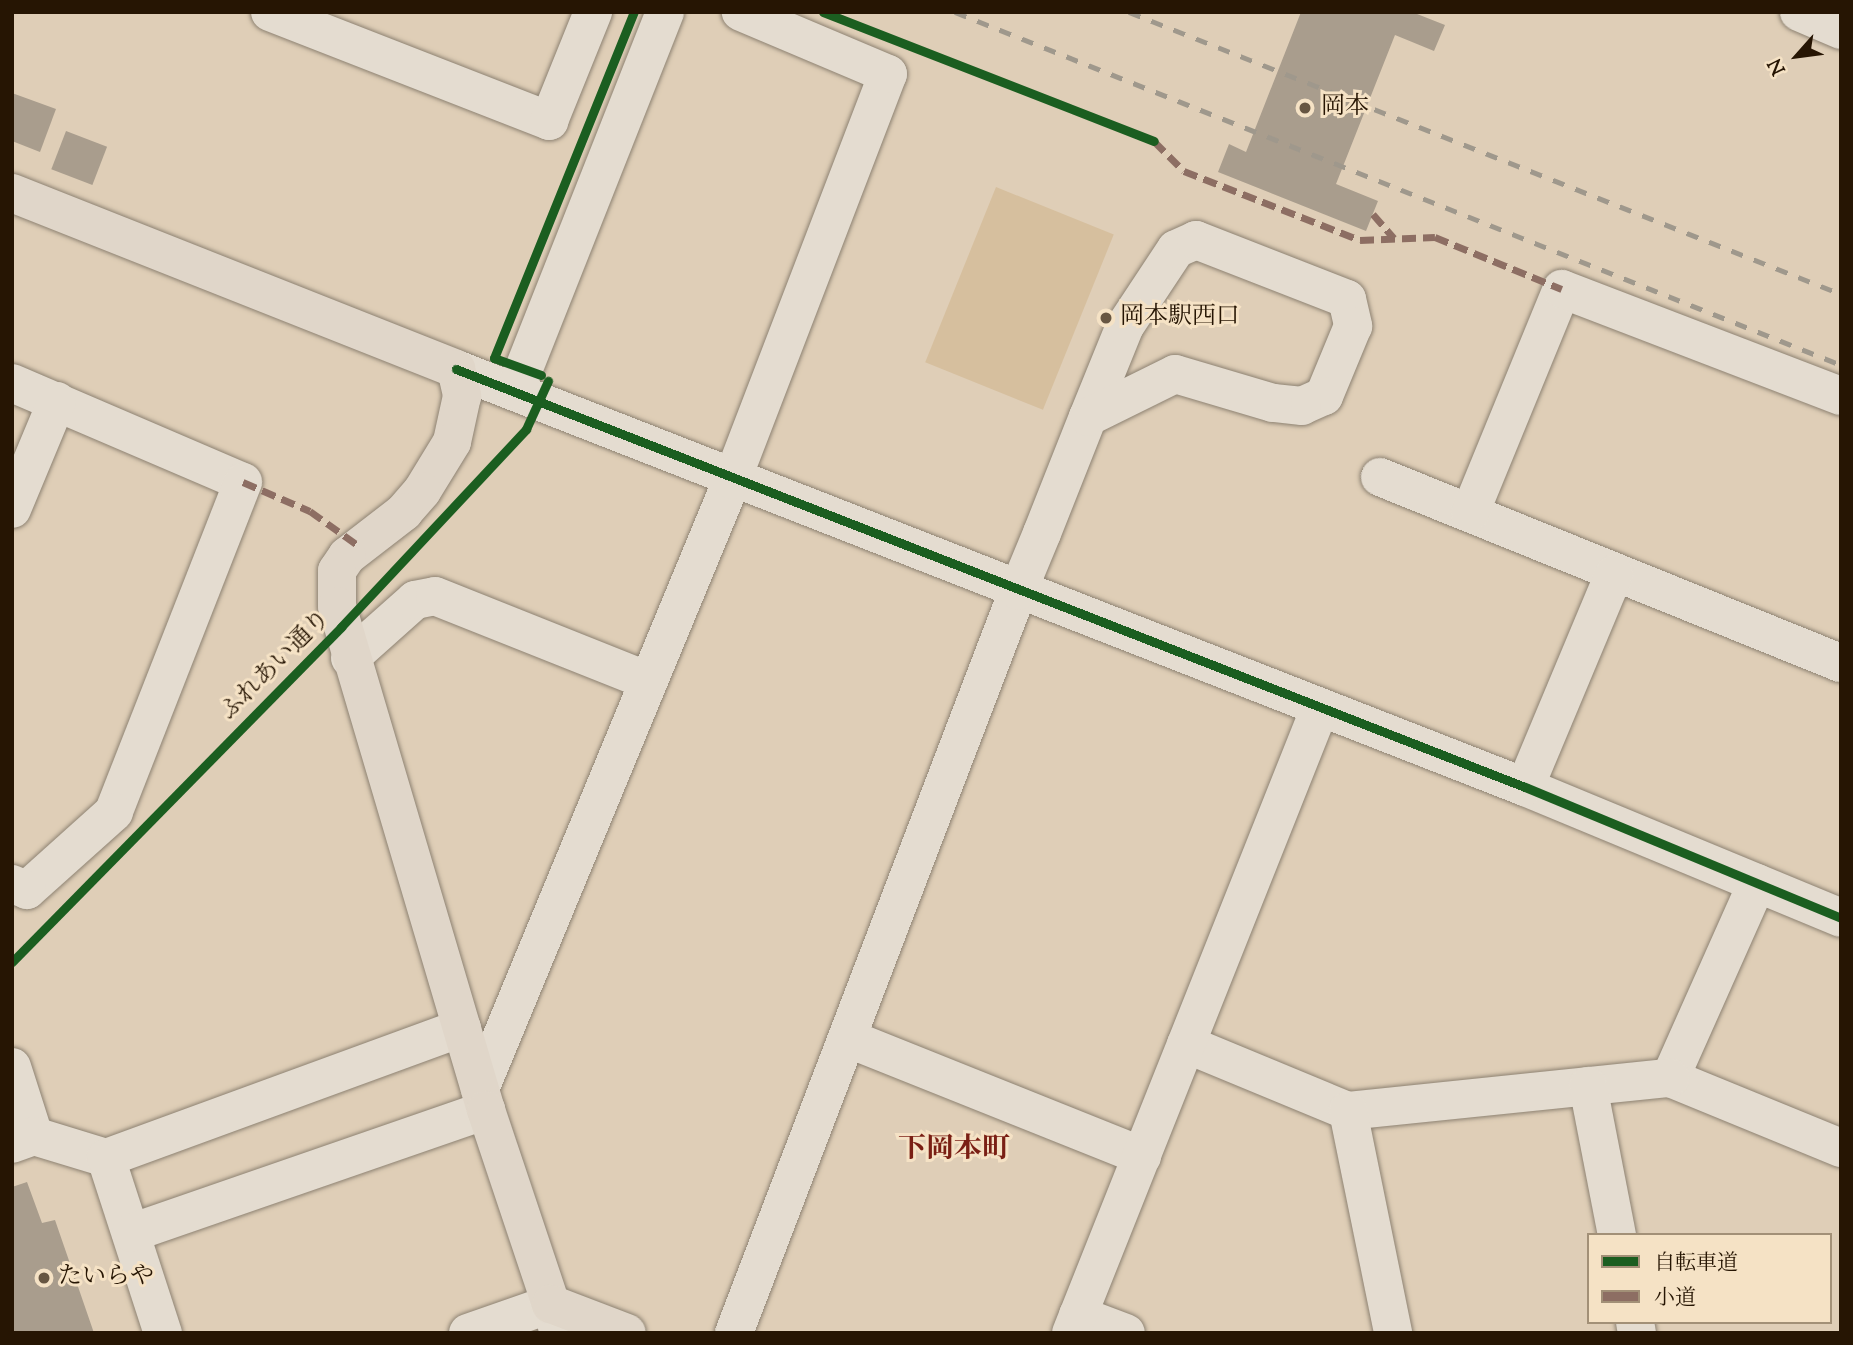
<!DOCTYPE html>
<meta charset="utf-8">
<style>
body{margin:0}
#map{position:relative;width:1853px;height:1345px;overflow:hidden;background:#dfceb7;font-family:"Sorts Mill Goudy","Noto Serif JP",serif}
div>[style]{position:absolute}
[style*='--x']{left:calc(var(--x)*1px);top:calc(var(--y)*1px);width:calc(var(--w)*1px);rotate:calc(var(--a)*1deg)}
.green>*{inset:0;background:#d6bf9e;transform-origin:0 0}
.building>*{inset:0;background:#a99d8d;transform-origin:0 0}
.roads{filter:drop-shadow(0 0 2px #8d8272) drop-shadow(0 0 2px #8d8272)}
.minor>*{height:38px;margin:-19px;padding:0 19px;transform-origin:19px;border-radius:19px;background:#e4dcd0}
.major>*{height:38px;margin:-19px;padding:0 19px;transform-origin:19px;border-radius:19px;background:#e0d6c9}
.rail>*{height:5px;margin-top:-2.5px;transform-origin:0;background:repeating-linear-gradient(90deg,#9f988c 0 12px,transparent 0 24px)}
.quiet>*{height:7px;margin-top:-3.5px;transform-origin:0;background:repeating-linear-gradient(90deg,#8d6e63 0 14px,transparent 0 21px)}
.cycleway>*{height:9px;margin:-4.5px;padding:0 4.5px;transform-origin:4.5px;border-radius:4.5px;background:#1b5e20}
.dots>*{width:19px;height:19px;translate:-50% -50%;box-sizing:border-box;border:4px solid #f5e2c5;border-radius:50%}
span{translate:-50% -50%;white-space:nowrap;text-align:center;line-height:1.15;-webkit-text-stroke:6px #f5e2c5;paint-order:stroke}
.poi-label{font-size:24px;color:#261503}
.left{translate:0 -50%;text-align:left}
.street-label{font-size:24px;color:#261503}
.quarter-label{font-size:28px;color:#7a1f14;font-weight:700}
.frame{position:absolute;inset:0;border:14px solid #261503;pointer-events:none}
.legend{position:absolute;left:1587px;top:1233px;width:245px;height:91px;box-sizing:border-box;background:#f5e2c5;border:2px solid #a29077;margin:0;padding:9px 12px;list-style:none;font-size:21px;color:#261503}
.legend li{display:flex;align-items:center;gap:14px;height:35px}
.legend b{width:35px;border:2px solid #a29077}
.north{position:absolute;left:1762px;top:21px;width:70px;height:70px;-webkit-text-stroke:5px #f5e2c5;paint-order:stroke;rotate:242deg;font-size:19px;font-weight:700;line-height:28px;text-align:center;color:#261503}
.north::after{content:'';display:block;margin:auto;width:24px;height:32px;background:#261503;clip-path:polygon(50% 0,100% 100%,50% 72%,0 100%)}
</style>
<div id="map">
<div class="green">
<i style="left:996px;top:187px;width:127px;height:189px;rotate:22deg"></i>
</div>
<div class="building">
<i style="clip-path:polygon(1301px 12px,1412px 12px,1445px 25px,1434px 51px,1395px 35px,1336px 184px,1378px 201px,1366px 231px,1218px 172px,1229px 144px,1246px 152px)"></i>
<i style="clip-path:polygon(12px 93px,56px 109px,40px 152px,12px 141px)"></i>
<i style="left:66px;top:131px;width:44px;height:41px;rotate:21deg"></i>
<i style="clip-path:polygon(27px 1182px,42px 1223px,55px 1220px,94px 1333px,12px 1333px,12px 1187px)"></i>
</div>
<div class="roads">
<div class="minor">
<i style="--x:270;--y:12;--w:300;--a:21.3"></i>
<i style="--x:549;--y:121;--w:118;--a:-68"></i>
<i style="--x:1799;--y:12;--w:46;--a:23.2"></i>
<i style="--x:456;--y:369;--w:1148;--a:21.36"></i>
<i style="--x:1525;--y:787;--w:342;--a:22.5"></i>
<i style="--x:12;--y:383;--w:251;--a:23.2"></i>
<i style="--x:243;--y:482;--w:354;--a:111.4"></i>
<i style="--x:114;--y:812;--w:117;--a:138.1"></i>
<i style="--x:27;--y:890;--w:16;--a:-158"></i>
<i style="--x:515;--y:391;--w:408;--a:-68.4"></i>
<i style="--x:1380;--y:477;--w:497;--a:22"></i>
<i style="--x:12;--y:509;--w:117;--a:-67.4"></i>
<i style="--x:1470;--y:513;--w:242;--a:-67.7"></i>
<i style="--x:1562;--y:289;--w:299;--a:21"></i>
<i style="--x:350;--y:658;--w:87;--a:-41.7"></i>
<i style="--x:415;--y:600;--w:20;--a:-11"></i>
<i style="--x:435;--y:596;--w:230;--a:21.7"></i>
<i style="--x:1525;--y:787;--w:231;--a:-67.3"></i>
<i style="--x:1757;--y:883;--w:214;--a:114"></i>
<i style="--x:1670;--y:1078;--w:185;--a:22.3"></i>
<i style="--x:847;--y:1038;--w:318;--a:21.8"></i>
<i style="--x:1186;--y:1044;--w:175;--a:22.5"></i>
<i style="--x:1348;--y:1111;--w:324;--a:-5.9"></i>
<i style="--x:12;--y:1067;--w:72;--a:72.3"></i>
<i style="--x:1588;--y:1086;--w:152;--a:79"></i>
<i style="--x:480;--y:1089;--w:659;--a:-67.52"></i>
<i style="--x:732;--y:480;--w:435;--a:-69"></i>
<i style="--x:888;--y:74;--w:160;--a:-157.1"></i>
<i style="--x:1348;--y:1111;--w:227;--a:78.5"></i>
<i style="--x:12;--y:1144;--w:23;--a:-20"></i>
<i style="--x:34;--y:1136;--w:75;--a:17"></i>
<i style="--x:106;--y:1158;--w:184;--a:72"></i>
<i style="--x:106;--y:1158;--w:379;--a:-20.1"></i>
<i style="--x:131;--y:1233;--w:376;--a:-19.1"></i>
<i style="--x:1078;--y:1315;--w:51;--a:20.6"></i>
<i style="--x:1635;--y:1322;--w:11;--a:80"></i>
<i style="--x:468;--y:1333;--w:88;--a:-19.3"></i>
<i style="--x:551;--y:1304;--w:30;--a:75"></i>
<i style="--x:734;--y:1333;--w:794;--a:-69.06"></i>
<i style="--x:1018;--y:591;--w:63;--a:-67.5"></i>
<i style="--x:1042;--y:533;--w:125;--a:-68.4"></i>
<i style="--x:1088;--y:417;--w:98;--a:-67.9"></i>
<i style="--x:1125;--y:326;--w:92;--a:-56.5"></i>
<i style="--x:1176;--y:249;--w:22;--a:-24"></i>
<i style="--x:1196;--y:240;--w:162;--a:21.3"></i>
<i style="--x:1347;--y:299;--w:28;--a:77"></i>
<i style="--x:1353;--y:326;--w:76;--a:112.5"></i>
<i style="--x:1324;--y:396;--w:24;--a:156"></i>
<i style="--x:1302;--y:406;--w:29;--a:-174"></i>
<i style="--x:1273;--y:403;--w:102;--a:-163.5"></i>
<i style="--x:1175;--y:374;--w:97;--a:153.7"></i>
<i style="--x:1071;--y:1333;--w:673;--a:-68.28"></i>
</div>
<div class="major">
<i style="--x:12;--y:193;--w:478;--a:21.6"></i>
<i style="--x:456;--y:369;--w:28;--a:77"></i>
<i style="--x:462;--y:396;--w:47;--a:102.3"></i>
<i style="--x:452;--y:442;--w:57;--a:121.5"></i>
<i style="--x:422;--y:491;--w:28;--a:131"></i>
<i style="--x:404;--y:512;--w:72;--a:142.3"></i>
<i style="--x:347;--y:556;--w:18;--a:124"></i>
<i style="--x:337;--y:571;--w:35;--a:90"></i>
<i style="--x:337;--y:606;--w:526;--a:73.53"></i>
<i style="--x:486;--y:1110;--w:205;--a:71.5"></i>
<i style="--x:551;--y:1304;--w:81;--a:20.9"></i>
</div>
</div>
<div class="rail">
<i style="--x:955;--y:12;--w:954;--a:21.72"></i>
<i style="--x:1129;--y:12;--w:766;--a:21.61"></i>
</div>
<div class="quiet">
<i style="--x:1154;--y:141;--w:42;--a:45"></i>
<i style="--x:1184;--y:171;--w:189;--a:21.4"></i>
<i style="--x:1360;--y:240;--w:75;--a:-2.3"></i>
<i style="--x:1435;--y:237;--w:137;--a:22.3"></i>
<i style="--x:1373;--y:214;--w:32;--a:49"></i>
<i style="--x:243;--y:482;--w:73;--a:23.4"></i>
<i style="--x:310;--y:511;--w:60;--a:35.5"></i>
</div>
<div class="cycleway">
<i style="--x:823;--y:12;--w:355;--a:21.3"></i>
<i style="--x:456;--y:369;--w:1148;--a:21.36"></i>
<i style="--x:1525;--y:787;--w:342;--a:22.5"></i>
<i style="--x:541;--y:375;--w:50;--a:-160.1"></i>
<i style="--x:494;--y:358;--w:373;--a:-68"></i>
<i style="--x:12;--y:962;--w:470;--a:-45.5"></i>
<i style="--x:341;--y:627;--w:271;--a:-46.9"></i>
<i style="--x:526;--y:429;--w:53;--a:-65.4"></i>
</div>
<div class="dots">
<i style="left:1305px;top:108px;background:#675642"></i>
<i style="left:1106px;top:318px;background:#675642"></i>
<i style="left:44px;top:1278px;background:#675642"></i>
</div>
<div class="poi-label">
<span class="left" style="left:1321px;top:108px">岡本</span>
<span class="left" style="left:1120px;top:318px">岡本駅西口</span>
<span class="left" style="left:58px;top:1278px">たいらや</span>
</div>
<div class="street-label">
<span style="left:276px;top:666px;rotate:-45deg">ふれあい通り</span>
</div>
<div class="quarter-label">
<span style="left:954px;top:1150px">下岡本町</span>
</div>
<div class="frame"></div>
<ul class="legend">
<li><b style="height:9px;background:#1b5e20"></b>自転車道</li>
<li><b style="height:9px;background:#8d6e63"></b>小道</li>
</ul>
<div class="north">N</div>
</div>
